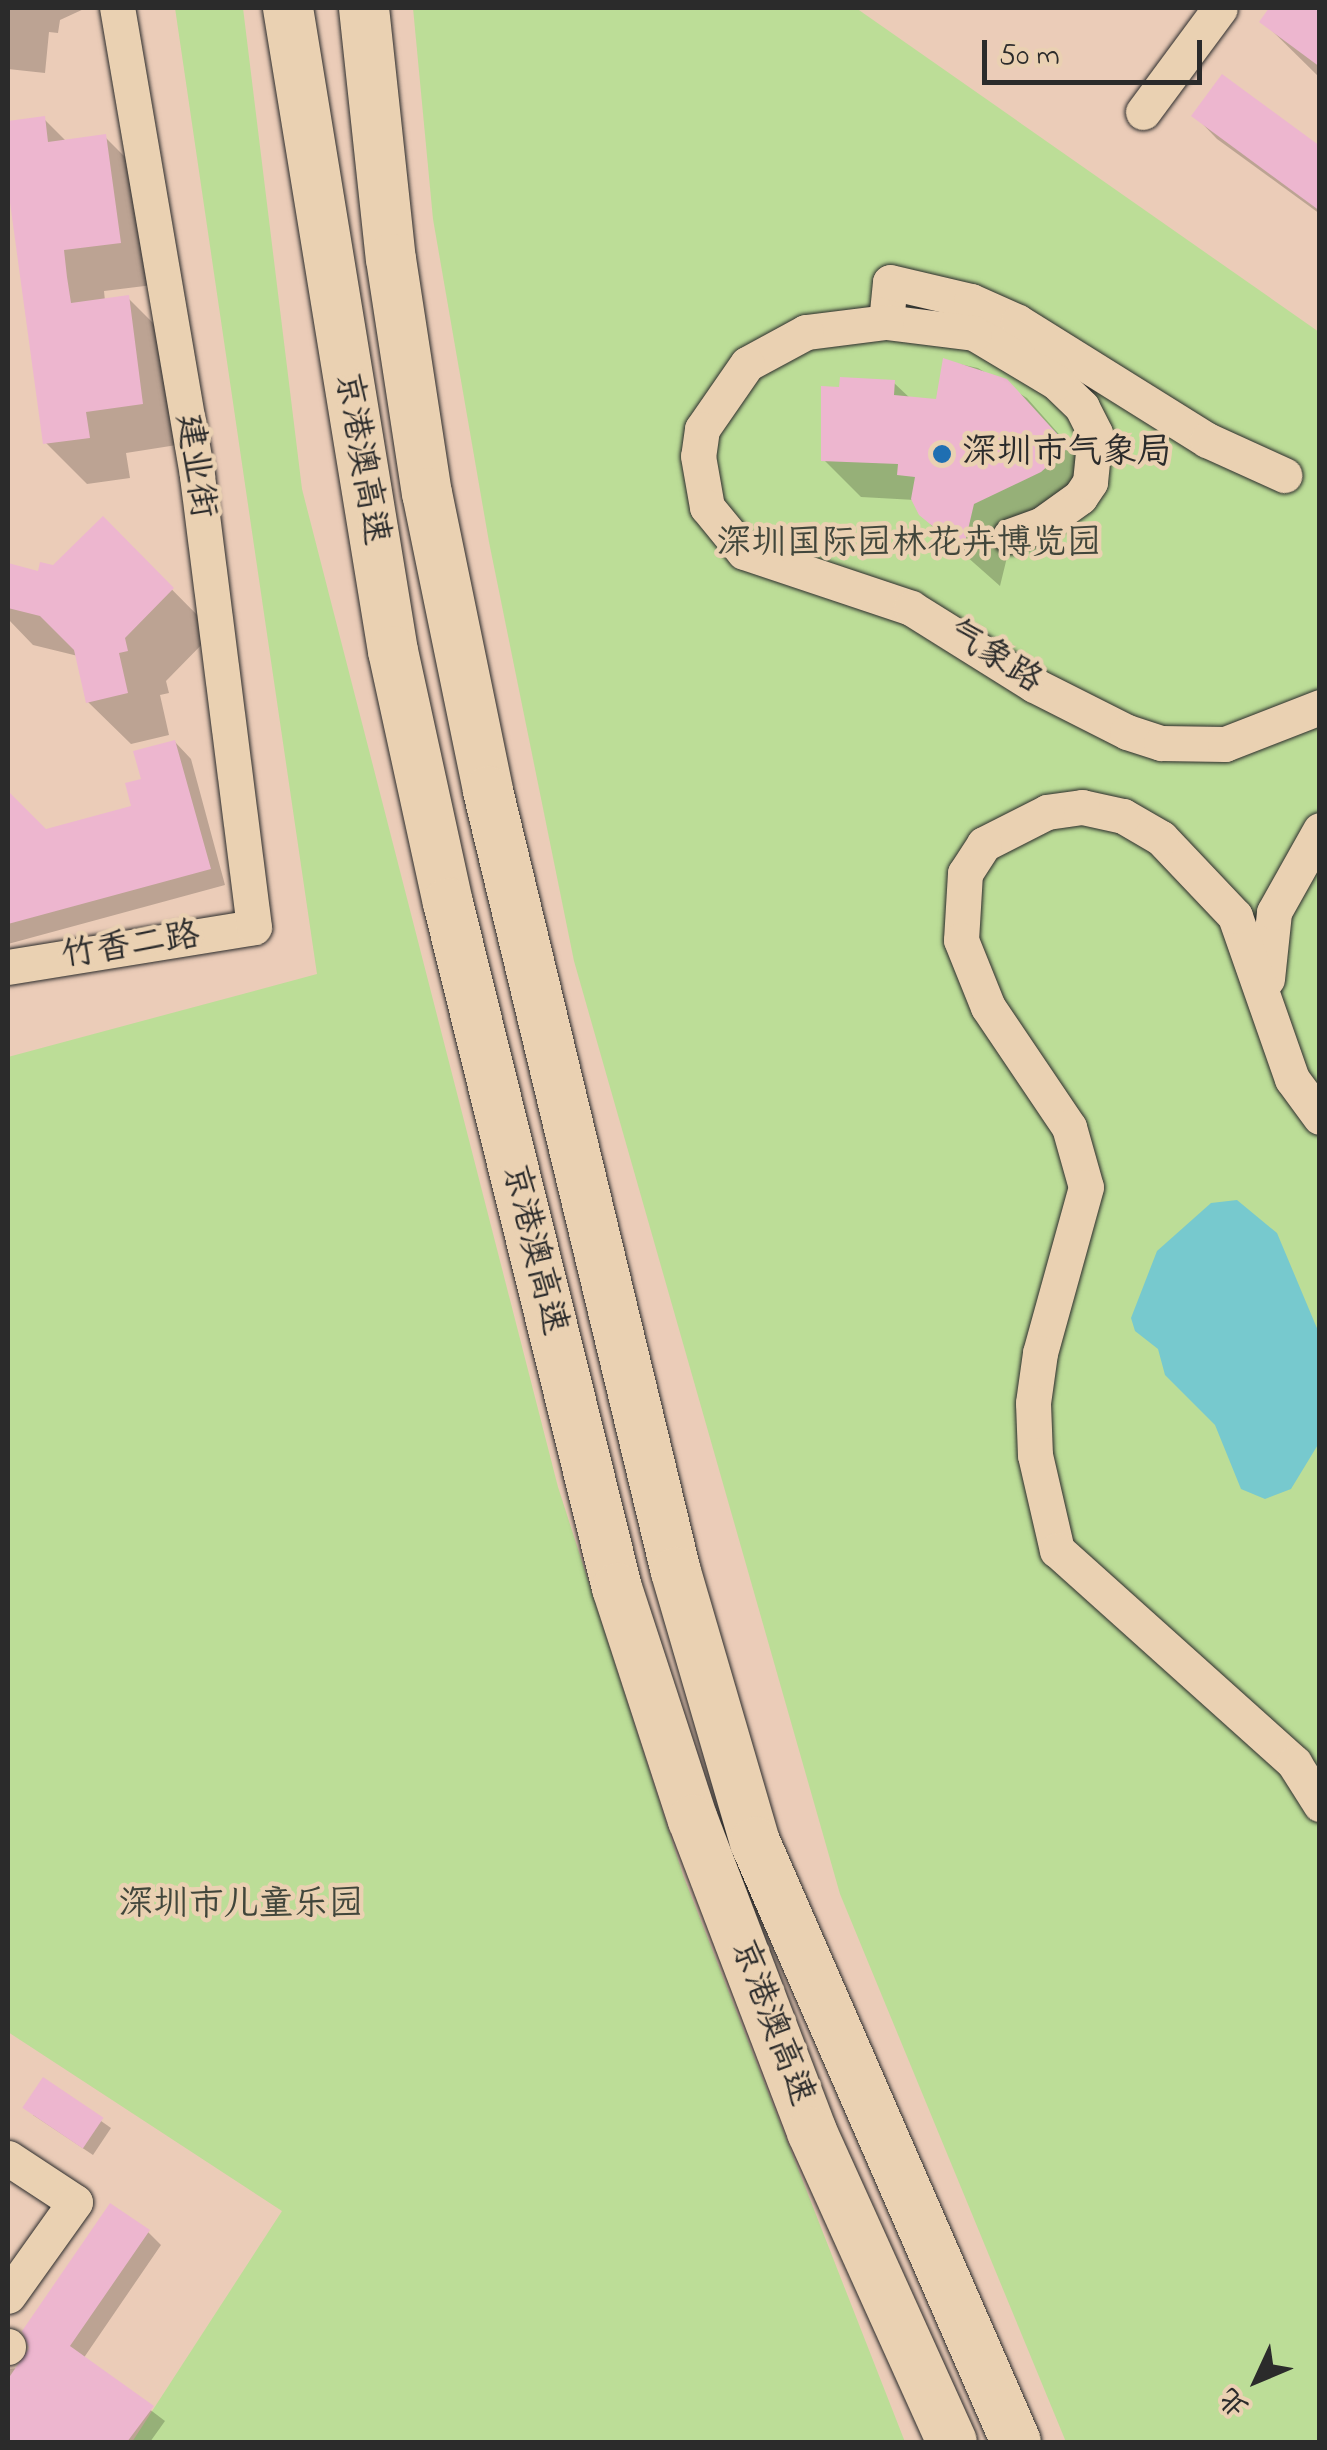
<!DOCTYPE html>
<meta charset="utf-8">
<style>
body{margin:0}
#map{position:relative;width:1327px;height:2450px;overflow:hidden;background:#ebccb8;font-family:"Indie Flower","LXGW WenKai TC",sans-serif}
div>[style]{position:absolute}
[style*='--x']{left:calc(var(--x)*1px);top:calc(var(--y)*1px);width:calc(var(--w)*1px);rotate:calc(var(--a)*1deg)}
.green>*{inset:0;background:#bcdd97}
.water>*{inset:0;background:#77c9ce}
.shadow>*{inset:0;background:#0003}
.building>*{inset:0;background:#edb6cf;transform-origin:0 0}
.roads{filter:drop-shadow(0 0 2px #2b2b2b) drop-shadow(0 0 2px #2b2b2b)}
.minor>*{height:35px;margin:-17.5px;padding:0 17.5px;transform-origin:17.5px;border-radius:17.5px;background:#ead1b2}
.highway>*{height:50px;margin:-25px;padding:0 25px;transform-origin:25px;border-radius:25px;background:#ead1b2}
.dots>*{width:28px;height:28px;translate:-50% -50%;box-sizing:border-box;border:5px solid #ead1b2;border-radius:50%}
span{translate:-50% -50%;white-space:nowrap;text-align:center;line-height:1.15;-webkit-text-stroke:9px #ead1b2;paint-order:stroke}
.poi-label{font-size:35px;color:#2b2b2b}
.left{translate:0 -50%;text-align:left}
.street-label{font-size:35px;color:#2b2b2b}
.park-label{font-size:35px;color:#41463b}
.frame{position:absolute;inset:0;border:10px solid #2b2b2b;pointer-events:none}
.north{position:absolute;left:1207px;top:2330px;width:100px;height:100px;-webkit-text-stroke:8px #ead1b2;paint-order:stroke;rotate:226deg;font-size:28px;font-weight:700;line-height:40px;text-align:center;color:#2b2b2b}
.north::after{content:'';display:block;margin:auto;width:35px;height:45px;background:#2b2b2b;clip-path:polygon(50% 0,100% 100%,50% 72%,0 100%)}
.scale{position:absolute;left:982px;top:40px;width:220px;height:45px;box-sizing:border-box;border:5px solid #2b2b2b;border-top:0;padding-left:12px;font-size:30px;line-height:35px;white-space:nowrap;color:#2b2b2b;-webkit-text-stroke:8px #ead1b2;paint-order:stroke}
</style>
<div id="map">
<div class="green">
<i style="clip-path:polygon(175px 8px,243px 8px,302px 489px,558px 1487px,683px 1875px,905px 2442px,132px 2442px,282px 2211px,8px 2032px,8px 1057px,317px 974px)"></i>
<i style="clip-path:polygon(413px 8px,856px 8px,1319px 332px,1319px 2442px,1066px 2442px,840px 1894px,574px 961px,489px 542px,433px 219px)"></i>
</div>
<div class="water">
<i style="clip-path:polygon(1237px 1200px,1277px 1233px,1319px 1333px,1319px 1443px,1291px 1489px,1265px 1499px,1241px 1489px,1215px 1425px,1165px 1375px,1158px 1349px,1135px 1331px,1131px 1318px,1157px 1251px,1211px 1203px)"></i>
</div>
<div class="shadow">
<i style="clip-path:polygon(8px 8px,86px 8px,60px 20px,58px 33px,49px 32px,45px 73px,8px 69px)"></i>
<i style="clip-path:polygon(1272px 8px,1320px 8px,1320px 78px,1262px 21px)"></i>
<i style="clip-path:polygon(1194px 115px,1320px 149px,1320px 214px,1217px 139px)"></i>
<i style="clip-path:polygon(44px 119px,67px 142px,105px 137px,146px 178px,161px 284px,104px 291px,105px 301px,128px 298px,169px 339px,183px 444px,126px 453px,130px 478px,87px 484px,46px 443px,8px 171px,8px 123px)"></i>
<i style="clip-path:polygon(945px 361px,978px 368px,1027px 398px,1104px 485px,1011px 541px,1000px 586px,931px 525px,915px 500px,861px 497px,824px 460px,842px 389px,893px 382px,911px 399px,938px 402px)"></i>
<i style="clip-path:polygon(103px 520px,214px 632px,166px 681px,169px 693px,160px 695px,169px 735px,131px 744px,88px 702px,78px 656px,33px 645px,8px 619px,8px 566px,39px 574px,54px 568px)"></i>
<i style="clip-path:polygon(175px 742px,191px 759px,225px 885px,8px 944px,8px 795px,45px 832px,134px 808px,144px 781px)"></i>
<i style="clip-path:polygon(44px 2081px,111px 2128px,93px 2155px,33px 2115px)"></i>
<i style="clip-path:polygon(148px 2232px,161px 2245px,83px 2359px,165px 2421px,150px 2442px,8px 2442px,8px 2369px,19px 2368px)"></i>
</div>
<div class="building">
<i style="clip-path:polygon(1269px 8px,1320px 8px,1320px 67px,1259px 22px)"></i>
<i style="clip-path:polygon(1222px 74px,1320px 146px,1320px 211px,1191px 116px)"></i>
<i style="clip-path:polygon(45px 116px,48px 142px,106px 134px,121px 243px,64px 250px,67px 277px,71px 303px,129px 295px,143px 404px,86px 412px,90px 438px,43px 444px,8px 188px,8px 121px)"></i>
<i style="clip-path:polygon(943px 358px,1007px 379px,1069px 447px,1041px 472px,974px 504px,963px 551px,919px 515px,911px 499px,915px 477px,897px 475px,898px 464px,821px 461px,821px 386px,839px 387px,840px 377px,895px 380px,894px 395px,936px 399px)"></i>
<i style="clip-path:polygon(103px 516px,174px 588px,125px 638px,128px 651px,119px 653px,128px 693px,86px 703px,74px 650px,40px 616px,8px 608px,8px 563px,38px 571px,40px 562px,53px 565px)"></i>
<i style="clip-path:polygon(175px 740px,211px 869px,8px 924px,8px 791px,46px 829px,131px 806px,125px 783px,141px 779px,133px 751px)"></i>
<i style="left:43px;top:2077px;width:73px;height:37px;rotate:34deg"></i>
<i style="clip-path:polygon(110px 2203px,150px 2230px,70px 2346px,154px 2406px,127px 2442px,8px 2442px,8px 2379px,29px 2348px,22px 2331px)"></i>
</div>
<div class="roads">
<div class="minor">
<i style="--x:1143;--y:112;--w:129;--a:-53.5"></i>
<i style="--x:886;--y:322;--w:40;--a:-84.3"></i>
<i style="--x:890;--y:282;--w:83;--a:13.2"></i>
<i style="--x:971;--y:301;--w:51;--a:24.1"></i>
<i style="--x:1018;--y:322;--w:223;--a:32"></i>
<i style="--x:1207;--y:440;--w:85;--a:24.4"></i>
<i style="--x:1010;--y:536;--w:33;--a:-20"></i>
<i style="--x:1041;--y:525;--w:48;--a:-35.7"></i>
<i style="--x:1080;--y:497;--w:18;--a:-56"></i>
<i style="--x:1090;--y:482;--w:49;--a:-84.2"></i>
<i style="--x:1095;--y:433;--w:29;--a:-117"></i>
<i style="--x:1082;--y:407;--w:36;--a:-136"></i>
<i style="--x:1056;--y:382;--w:96;--a:-149.1"></i>
<i style="--x:974;--y:333;--w:89;--a:-172.9"></i>
<i style="--x:886;--y:322;--w:81;--a:172.9"></i>
<i style="--x:806;--y:332;--w:67;--a:151.5"></i>
<i style="--x:747;--y:364;--w:79;--a:124.7"></i>
<i style="--x:702;--y:429;--w:27;--a:98"></i>
<i style="--x:698;--y:456;--w:52;--a:80"></i>
<i style="--x:707;--y:507;--w:58;--a:50.6"></i>
<i style="--x:744;--y:552;--w:176;--a:18.5"></i>
<i style="--x:911;--y:608;--w:145;--a:32"></i>
<i style="--x:1034;--y:685;--w:104;--a:26.8"></i>
<i style="--x:1127;--y:732;--w:36;--a:18"></i>
<i style="--x:1161;--y:743;--w:64;--a:0.9"></i>
<i style="--x:1225;--y:744;--w:102;--a:-21.3"></i>
<i style="--x:8;--y:967;--w:249;--a:-9.2"></i>
<i style="--x:254;--y:927;--w:456;--a:-97.2"></i>
<i style="--x:197;--y:475;--w:474;--a:-99.7"></i>
<i style="--x:1267;--y:979;--w:67;--a:-84"></i>
<i style="--x:1274;--y:912;--w:94;--a:-60.7"></i>
<i style="--x:1320;--y:1117;--w:47;--a:-126.4"></i>
<i style="--x:1292;--y:1079;--w:173;--a:-109.3"></i>
<i style="--x:1235;--y:916;--w:108;--a:-133.5"></i>
<i style="--x:1161;--y:838;--w:44;--a:-149.9"></i>
<i style="--x:1123;--y:816;--w:42;--a:-167.6"></i>
<i style="--x:1082;--y:807;--w:35;--a:172"></i>
<i style="--x:1047;--y:812;--w:71;--a:153.1"></i>
<i style="--x:984;--y:844;--w:35;--a:123"></i>
<i style="--x:965;--y:873;--w:67;--a:93.4"></i>
<i style="--x:961;--y:940;--w:72;--a:68.1"></i>
<i style="--x:988;--y:1007;--w:145;--a:56"></i>
<i style="--x:1069;--y:1127;--w:62;--a:74.2"></i>
<i style="--x:1086;--y:1187;--w:172;--a:105.5"></i>
<i style="--x:1040;--y:1353;--w:50;--a:98"></i>
<i style="--x:1033;--y:1403;--w:52;--a:87.8"></i>
<i style="--x:1035;--y:1455;--w:98;--a:77"></i>
<i style="--x:1057;--y:1550;--w:319;--a:41.9"></i>
<i style="--x:1294;--y:1763;--w:49;--a:57.6"></i>
<i style="--x:8;--y:2158;--w:80;--a:33.3"></i>
<i style="--x:75;--y:2202;--w:115;--a:125.5"></i>
<i style="--x:8;--y:2346;--w:1;--a:90"></i>
</div>
<div class="highway">
<i style="--x:288;--y:8;--w:652;--a:80.73"></i>
<i style="--x:393;--y:651;--w:258;--a:77.7"></i>
<i style="--x:448;--y:903;--w:706;--a:76.14"></i>
<i style="--x:617;--y:1588;--w:244;--a:71.9"></i>
<i style="--x:693;--y:1820;--w:334;--a:69.1"></i>
<i style="--x:812;--y:2132;--w:340;--a:65.7"></i>
<i style="--x:364;--y:8;--w:252;--a:83.9"></i>
<i style="--x:391;--y:259;--w:237;--a:81.3"></i>
<i style="--x:427;--y:493;--w:304;--a:78.4"></i>
<i style="--x:488;--y:791;--w:803;--a:76.47"></i>
<i style="--x:676;--y:1572;--w:281;--a:73.7"></i>
<i style="--x:755;--y:1842;--w:654;--a:66.49"></i>
</div>
</div>
<div class="dots">
<i style="left:942px;top:454px;background:#1f6fb2"></i>
</div>
<div class="poi-label">
<span class="left" style="left:962px;top:454px">深圳市气象局</span>
</div>
<div class="street-label">
<span style="left:360px;top:459px;rotate:80deg">京港澳高速</span>
<span style="left:194px;top:466px;rotate:81deg">建业街</span>
<span style="left:994px;top:658px;rotate:32deg">气象路</span>
<span style="left:131px;top:947px;rotate:-9deg">竹香二路</span>
<span style="left:533px;top:1250px;rotate:76deg">京港澳高速</span>
<span style="left:771px;top:2023px;rotate:69deg">京港澳高速</span>
</div>
<div class="park-label">
<span style="left:909px;top:545px">深圳国际园林花卉博览园</span>
<span style="left:241px;top:1906px">深圳市儿童乐园</span>
</div>
<div class="frame"></div>
<div class="north">北</div>
<div class="scale">50 m</div>
</div>
